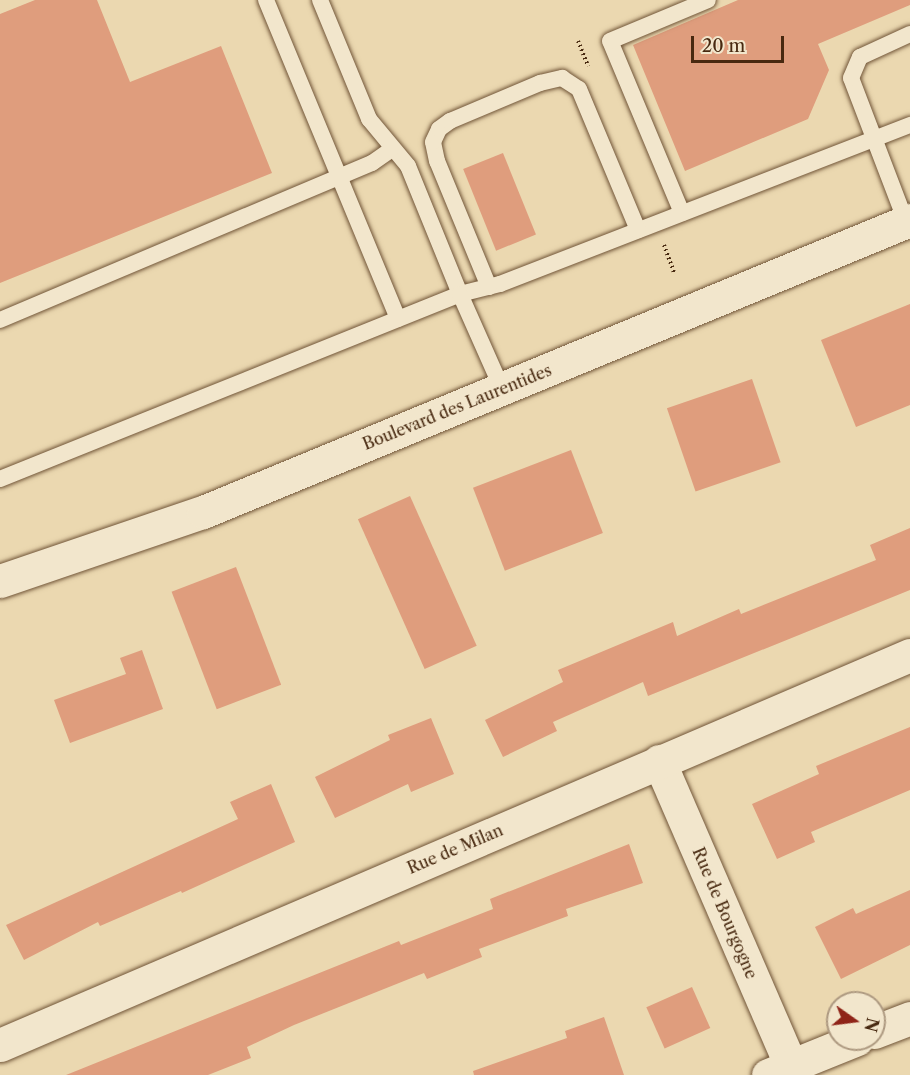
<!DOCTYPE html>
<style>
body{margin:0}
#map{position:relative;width:910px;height:1075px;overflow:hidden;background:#ebd8b0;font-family:"Libre Caslon Text",serif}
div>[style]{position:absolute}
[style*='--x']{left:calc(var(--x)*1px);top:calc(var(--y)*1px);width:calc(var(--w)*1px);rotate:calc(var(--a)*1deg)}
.building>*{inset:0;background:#df9d7d;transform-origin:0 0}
.path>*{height:4px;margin-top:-2px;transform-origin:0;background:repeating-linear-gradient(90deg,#482910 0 1.5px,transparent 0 4.5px)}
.roads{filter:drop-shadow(0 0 2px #715538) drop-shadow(0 0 2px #715538)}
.lane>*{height:16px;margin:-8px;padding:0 8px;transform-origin:8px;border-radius:8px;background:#f2e6cc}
.street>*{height:33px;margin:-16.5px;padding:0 16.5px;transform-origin:16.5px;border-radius:16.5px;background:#f2e6cc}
.secondary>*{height:33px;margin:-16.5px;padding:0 16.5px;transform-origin:16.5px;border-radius:16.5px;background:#f2e6cc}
span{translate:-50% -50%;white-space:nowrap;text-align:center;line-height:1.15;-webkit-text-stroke:5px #f2e6cc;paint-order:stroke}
.street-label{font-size:16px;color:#482910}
.north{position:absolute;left:826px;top:991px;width:60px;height:60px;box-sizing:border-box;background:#f2e6cc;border:2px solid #ae9a81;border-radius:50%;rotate:104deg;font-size:16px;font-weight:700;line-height:24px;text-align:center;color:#482910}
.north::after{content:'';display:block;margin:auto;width:21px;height:27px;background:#8f2418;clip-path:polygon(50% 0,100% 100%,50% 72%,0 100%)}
.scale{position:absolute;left:691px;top:36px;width:93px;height:27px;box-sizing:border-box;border:3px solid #482910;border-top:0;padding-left:8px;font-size:18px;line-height:21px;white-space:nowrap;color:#482910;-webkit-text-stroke:4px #f2e6cc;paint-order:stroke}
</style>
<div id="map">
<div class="building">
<i style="clip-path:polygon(35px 0,97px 0,130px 82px,221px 46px,272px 173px,0 283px,0 14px)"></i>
<i style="clip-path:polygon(738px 0,910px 0,910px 5px,818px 44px,829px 70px,808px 119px,685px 171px,633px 45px)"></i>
<i style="left:503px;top:153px;width:88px;height:43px;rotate:68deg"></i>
<i style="clip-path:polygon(910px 304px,910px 405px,856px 427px,821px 340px)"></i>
<i style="left:752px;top:379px;width:88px;height:90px;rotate:71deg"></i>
<i style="left:571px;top:450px;width:89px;height:105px;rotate:69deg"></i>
<i style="left:410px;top:496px;width:164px;height:57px;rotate:66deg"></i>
<i style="clip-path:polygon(910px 528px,910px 590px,648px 696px,643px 682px,553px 722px,557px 731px,503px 757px,485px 720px,563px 682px,558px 670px,673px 622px,677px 636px,739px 609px,741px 614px,876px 560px,870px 545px)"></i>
<i style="left:236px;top:567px;width:126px;height:69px;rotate:69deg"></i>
<i style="clip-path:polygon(142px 650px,163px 709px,70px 743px,54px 700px,126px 674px,120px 658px)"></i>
<i style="clip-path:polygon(431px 718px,454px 774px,411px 792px,408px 784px,335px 818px,315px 777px,390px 740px,388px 735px)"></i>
<i style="clip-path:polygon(910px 727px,910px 790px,811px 832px,815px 842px,777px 859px,752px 804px,819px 774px,816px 766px)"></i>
<i style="clip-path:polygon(271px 784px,295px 842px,182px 893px,181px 891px,100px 926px,98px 922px,24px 960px,6px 925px,238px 819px,230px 802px)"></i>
<i style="clip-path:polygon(629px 844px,643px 883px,566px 909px,568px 916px,479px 949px,482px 957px,427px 979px,424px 973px,294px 1025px,247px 1047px,251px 1058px,208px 1075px,66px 1075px,399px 941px,401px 945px,493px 909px,490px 899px)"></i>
<i style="clip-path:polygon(910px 890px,910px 945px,841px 979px,815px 927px,853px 908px,856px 914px)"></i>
<i style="left:692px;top:987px;width:45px;height:50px;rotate:66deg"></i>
<i style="clip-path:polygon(604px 1017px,624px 1075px,474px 1075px,473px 1071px,567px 1038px,565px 1031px)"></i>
</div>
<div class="path">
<i style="--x:578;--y:41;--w:27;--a:68"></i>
<i style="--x:664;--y:245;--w:29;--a:70"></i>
</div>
<div class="roads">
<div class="lane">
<i style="--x:266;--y:0;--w:345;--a:67.5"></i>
<i style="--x:320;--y:0;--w:129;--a:67.6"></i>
<i style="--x:369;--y:119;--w:61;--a:50.3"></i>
<i style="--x:408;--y:166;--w:138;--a:67.9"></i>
<i style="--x:460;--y:294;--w:41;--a:-14"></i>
<i style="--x:500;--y:284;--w:440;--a:-21.2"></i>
<i style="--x:682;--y:213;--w:186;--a:-112.7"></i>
<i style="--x:610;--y:41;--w:106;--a:-22.7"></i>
<i style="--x:906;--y:222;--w:154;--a:-110.9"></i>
<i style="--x:851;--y:78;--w:23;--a:-67"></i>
<i style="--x:860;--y:57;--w:55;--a:-24.7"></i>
<i style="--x:489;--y:287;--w:136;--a:-112.4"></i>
<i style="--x:437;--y:161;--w:19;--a:-102"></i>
<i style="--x:433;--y:142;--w:14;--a:-65"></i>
<i style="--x:439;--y:129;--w:14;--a:-36"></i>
<i style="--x:450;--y:121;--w:98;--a:-22.9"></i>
<i style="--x:540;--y:83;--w:23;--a:-13"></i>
<i style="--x:562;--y:78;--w:20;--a:33"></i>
<i style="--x:579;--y:89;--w:153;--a:67.3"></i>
<i style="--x:0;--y:320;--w:404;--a:-22.9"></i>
<i style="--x:372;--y:163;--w:24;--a:-35"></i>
<i style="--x:0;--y:479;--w:496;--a:-21.9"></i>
<i style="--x:460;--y:294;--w:104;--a:66.1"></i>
</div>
<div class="street">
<i style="--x:659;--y:761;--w:332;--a:66.6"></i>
<i style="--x:874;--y:1032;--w:39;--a:-21"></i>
<i style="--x:0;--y:1045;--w:990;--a:-23.2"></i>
<i style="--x:768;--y:1075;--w:96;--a:-22"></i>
</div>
<div class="secondary">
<i style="--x:0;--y:581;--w:214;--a:-18.8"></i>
<i style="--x:203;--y:512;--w:765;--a:-22.44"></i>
</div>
</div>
<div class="street-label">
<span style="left:457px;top:407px;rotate:-22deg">Boulevard des Laurentides</span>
<span style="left:455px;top:849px;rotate:-23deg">Rue de Milan</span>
<span style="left:725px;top:913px;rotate:67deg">Rue de Bourgogne</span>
</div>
<div class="north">N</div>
<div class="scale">20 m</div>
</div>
